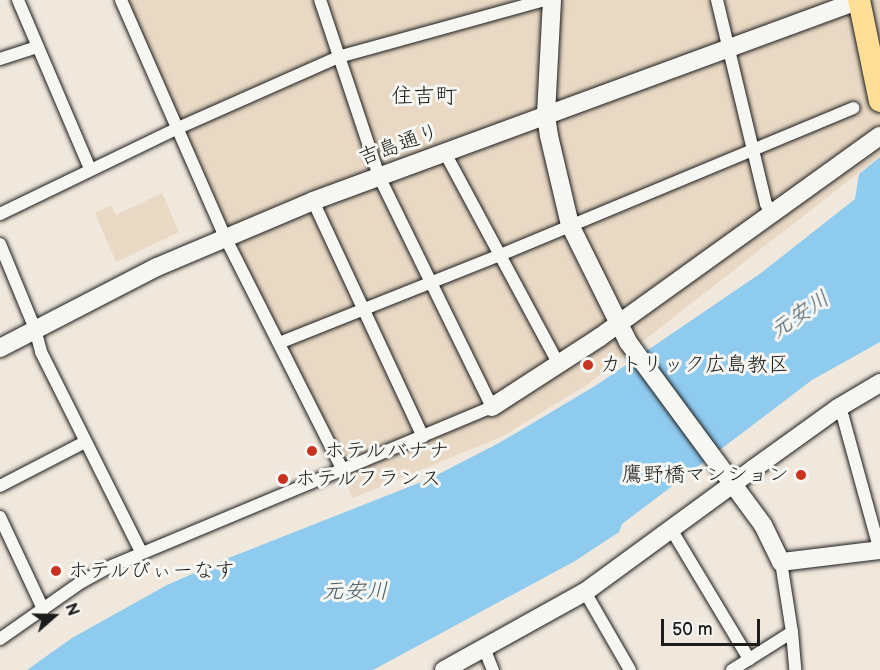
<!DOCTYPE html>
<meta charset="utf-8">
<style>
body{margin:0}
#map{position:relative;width:880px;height:670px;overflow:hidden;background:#f0e8dd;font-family:"Balsamiq Sans","Klee One",sans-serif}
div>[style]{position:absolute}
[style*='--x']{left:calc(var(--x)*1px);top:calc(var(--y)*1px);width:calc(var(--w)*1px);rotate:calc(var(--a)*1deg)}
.built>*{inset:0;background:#e8d8c4}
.water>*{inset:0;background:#8fcaef}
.roads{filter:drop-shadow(0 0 2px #1c1c1c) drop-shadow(0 0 2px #1c1c1c)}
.street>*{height:12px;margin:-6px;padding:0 6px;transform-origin:6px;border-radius:6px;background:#f6f6f2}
.secondary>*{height:18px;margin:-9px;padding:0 9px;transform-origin:9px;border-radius:9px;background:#f6f6f2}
.highway>*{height:22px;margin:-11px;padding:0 11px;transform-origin:11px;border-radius:11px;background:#fdde96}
.dots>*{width:16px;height:16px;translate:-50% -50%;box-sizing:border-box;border:3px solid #f6f6f2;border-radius:50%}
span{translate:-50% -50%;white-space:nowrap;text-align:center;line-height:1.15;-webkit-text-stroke:6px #f6f6f2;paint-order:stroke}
.street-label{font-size:21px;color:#1c1c1c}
.poi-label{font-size:21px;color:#1c1c1c}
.left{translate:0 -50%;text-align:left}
.right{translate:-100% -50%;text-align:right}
.neighbourhood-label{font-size:22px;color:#1c1c1c}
.water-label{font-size:22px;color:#445966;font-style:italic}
.north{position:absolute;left:24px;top:586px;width:60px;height:60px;-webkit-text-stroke:4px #f6f6f2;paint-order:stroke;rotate:70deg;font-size:16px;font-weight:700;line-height:24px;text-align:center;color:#1c1c1c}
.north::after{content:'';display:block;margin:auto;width:21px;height:27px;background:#1c1c1c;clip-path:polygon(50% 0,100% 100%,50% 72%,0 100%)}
.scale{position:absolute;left:661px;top:619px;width:99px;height:27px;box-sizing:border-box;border:3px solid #1c1c1c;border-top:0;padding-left:8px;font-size:18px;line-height:21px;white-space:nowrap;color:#1c1c1c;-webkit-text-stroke:4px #f6f6f2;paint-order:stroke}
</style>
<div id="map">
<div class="built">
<i style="clip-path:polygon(120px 0,880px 0,880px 156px,588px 384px,503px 436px,353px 498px,225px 238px)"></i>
<i style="clip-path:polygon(162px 193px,179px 232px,116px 262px,95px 213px,111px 205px,116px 215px)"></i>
</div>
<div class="water">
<i style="clip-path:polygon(880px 157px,880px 342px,812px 380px,622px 524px,619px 532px,575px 561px,373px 670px,27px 670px,72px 638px,167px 585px,231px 557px,429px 479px,499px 443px,595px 386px,761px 273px,855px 199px,859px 174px)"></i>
</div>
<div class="roads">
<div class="street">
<i style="--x:18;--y:0;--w:184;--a:66.9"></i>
<i style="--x:121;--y:0;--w:259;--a:66.3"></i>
<i style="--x:225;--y:237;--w:262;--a:63.2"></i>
<i style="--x:717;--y:0;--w:210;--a:76.5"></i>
<i style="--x:766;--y:204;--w:11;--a:56"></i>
<i style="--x:0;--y:59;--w:39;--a:-18"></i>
<i style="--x:445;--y:153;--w:241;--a:61.7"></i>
<i style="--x:313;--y:201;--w:260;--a:65"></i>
<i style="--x:0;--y:214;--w:198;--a:-25.8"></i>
<i style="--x:178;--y:128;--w:175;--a:-23.9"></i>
<i style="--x:338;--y:57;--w:215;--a:-15.4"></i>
<i style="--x:0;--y:244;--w:92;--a:67.6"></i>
<i style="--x:35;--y:329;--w:24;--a:75"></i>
<i style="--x:41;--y:352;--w:224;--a:63.4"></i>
<i style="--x:279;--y:343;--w:236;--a:-21.7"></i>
<i style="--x:498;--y:256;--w:385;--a:-22.6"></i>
<i style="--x:838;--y:408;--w:10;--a:61"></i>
<i style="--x:843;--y:417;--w:139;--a:74.6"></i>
<i style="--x:0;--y:486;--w:96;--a:-27.4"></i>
<i style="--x:0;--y:517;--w:102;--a:64.9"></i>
<i style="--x:671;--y:529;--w:152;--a:59"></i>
<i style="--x:781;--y:562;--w:71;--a:81.1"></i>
<i style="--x:792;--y:632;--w:38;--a:85"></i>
<i style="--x:585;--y:592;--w:90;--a:60"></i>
<i style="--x:0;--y:639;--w:98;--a:-35"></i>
<i style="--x:80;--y:583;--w:31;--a:-29"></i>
<i style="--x:107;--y:568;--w:417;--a:-22.7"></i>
<i style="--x:492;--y:407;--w:257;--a:-116.1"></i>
<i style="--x:379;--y:176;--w:186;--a:-108.5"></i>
<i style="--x:484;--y:648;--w:24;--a:68"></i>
<i style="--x:732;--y:670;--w:71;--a:-32.3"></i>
</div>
<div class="secondary">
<i style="--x:552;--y:0;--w:115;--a:93"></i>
<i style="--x:546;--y:115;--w:21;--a:82"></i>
<i style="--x:549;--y:136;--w:91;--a:76.7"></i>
<i style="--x:570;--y:225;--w:131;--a:63.6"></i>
<i style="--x:628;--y:342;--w:227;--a:53.6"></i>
<i style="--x:763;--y:525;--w:41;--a:64.1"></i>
<i style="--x:781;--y:562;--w:100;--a:-6.9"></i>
<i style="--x:0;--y:348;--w:177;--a:-27.3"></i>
<i style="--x:157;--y:267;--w:169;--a:-22.9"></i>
<i style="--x:313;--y:201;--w:583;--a:-20.18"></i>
<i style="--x:492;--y:407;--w:129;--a:-32.9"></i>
<i style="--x:600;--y:337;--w:345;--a:-35.7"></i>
<i style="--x:444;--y:670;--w:161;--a:-29"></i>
<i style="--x:585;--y:592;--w:208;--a:-36.2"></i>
<i style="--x:753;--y:469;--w:105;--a:-35.7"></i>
<i style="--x:838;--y:408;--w:49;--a:-30.8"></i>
</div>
<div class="highway">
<i style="--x:859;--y:0;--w:103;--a:78.3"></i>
</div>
</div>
<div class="dots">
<i style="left:588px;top:365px;background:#c8321e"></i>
<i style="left:312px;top:451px;background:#c8321e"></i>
<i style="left:801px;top:475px;background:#c8321e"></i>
<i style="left:283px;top:479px;background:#c8321e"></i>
<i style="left:56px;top:571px;background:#c8321e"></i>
</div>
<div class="street-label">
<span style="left:399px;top:145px;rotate:-20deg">吉島通り</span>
</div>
<div class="poi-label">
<span class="left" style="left:600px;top:365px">カトリック広島教区</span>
<span class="left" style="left:324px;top:451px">ホテルバナナ</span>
<span class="right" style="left:789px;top:475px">鷹野橋マンション</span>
<span class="left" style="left:295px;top:479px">ホテルフランス</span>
<span class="left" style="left:68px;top:571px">ホテルびぃーなす</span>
</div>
<div class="neighbourhood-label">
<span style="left:424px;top:97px">住吉町</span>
</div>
<div class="water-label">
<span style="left:800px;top:315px;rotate:-34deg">元安川</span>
<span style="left:355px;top:592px">元安川</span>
</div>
<div class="north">N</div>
<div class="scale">50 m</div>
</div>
